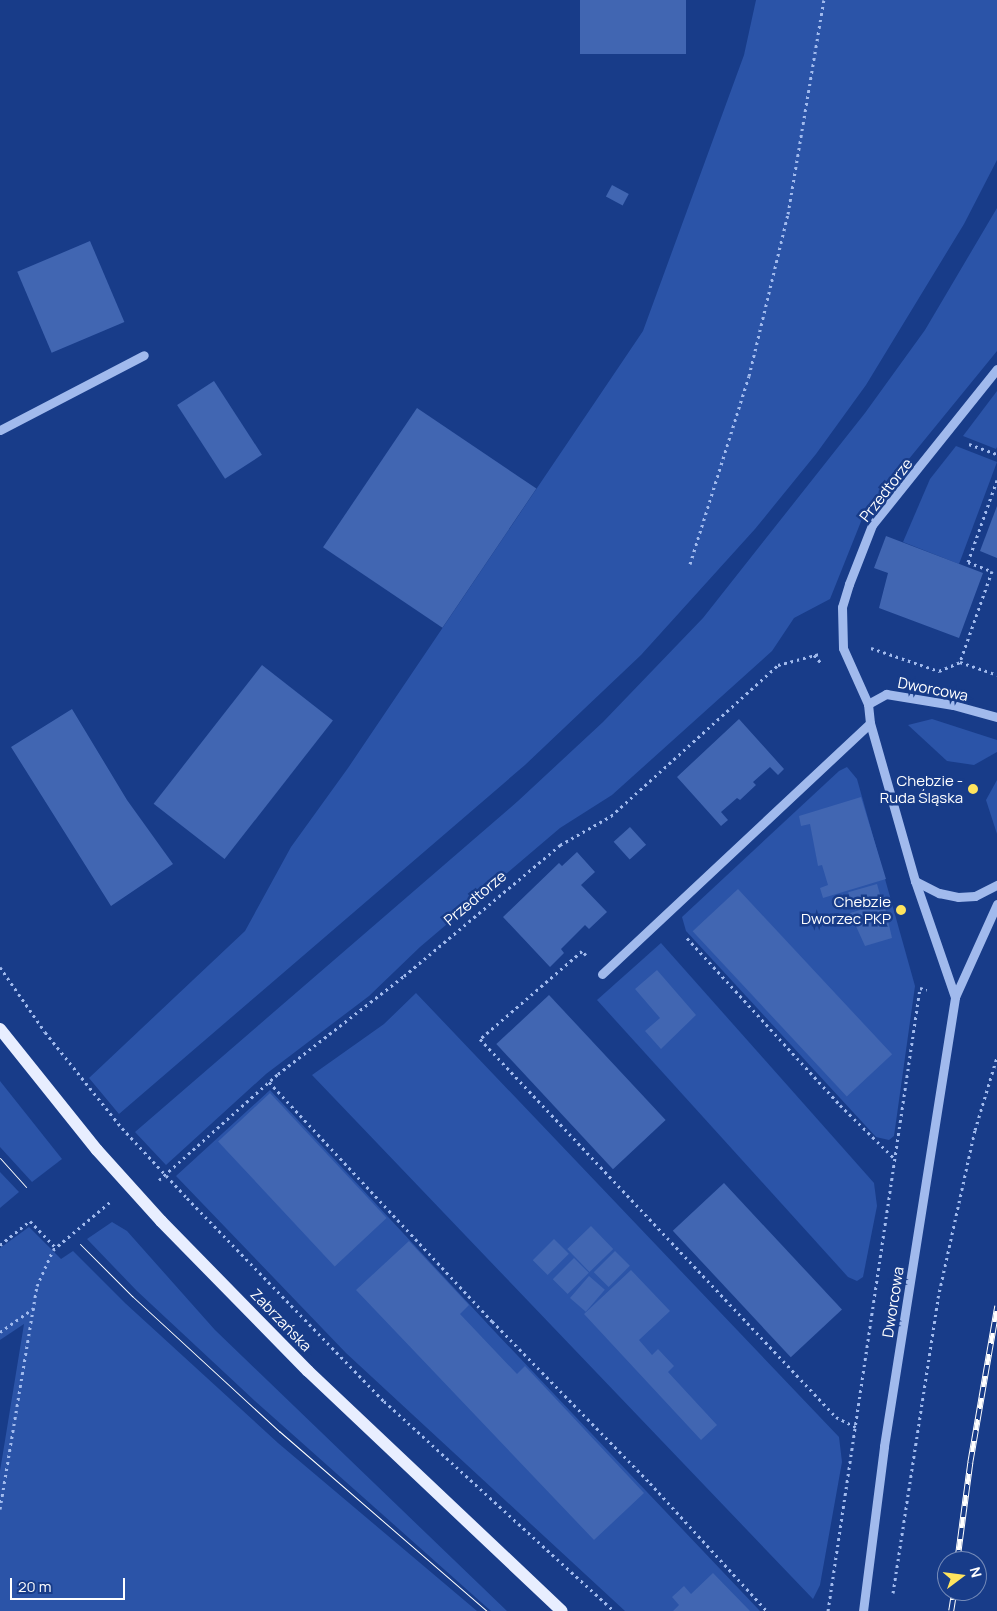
<!DOCTYPE html>
<meta charset="utf-8">
<style>
body{margin:0}
#map{position:relative;width:997px;height:1611px;overflow:hidden;background:#183c89;font-family:Manrope,sans-serif}
div>[style]{position:absolute}
[style*='--x']{left:calc(var(--x)*1px);top:calc(var(--y)*1px);width:calc(var(--w)*1px);rotate:calc(var(--a)*1deg)}
.green>*{inset:0;background:#2b54a8}
.building>*{inset:0;background:#4166b2;transform-origin:0 0}
.path>*{height:3px;margin-top:-1.5px;transform-origin:0;background:repeating-linear-gradient(90deg,#a1baed 0 2.5px,transparent 0 6.5px)}
.minor>*{height:9px;margin:-4.5px;padding:0 4.5px;transform-origin:4.5px;border-radius:4.5px;background:#a1baed}
.major>*{height:12px;margin:-6px;padding:0 6px;transform-origin:6px;border-radius:6px;background:#e8eeff}
.tram>*{height:1px;margin:-0.5px;padding:0 0.5px;transform-origin:0.5px;border-radius:0.5px;background:#fff}
.rail>*{height:5.5px;margin-top:-2.75px;transform-origin:0;background:repeating-linear-gradient(90deg,#183c89 0 11px,#fff 0 22px);box-sizing:border-box;border-block:1px solid #fff}
.dots>*{width:14px;height:14px;translate:-50% -50%;box-sizing:border-box;border:2px solid #183c89;border-radius:50%}
span{translate:-50% -50%;white-space:nowrap;text-align:center;line-height:1.15;-webkit-text-stroke:5px #183c89;paint-order:stroke}
.street-label{font-size:15px;color:#fff}
.poi-label{font-size:15px;color:#fff}
.right{translate:-100% -50%;text-align:right}
.north{position:absolute;left:937px;top:1551px;width:50px;height:50px;box-sizing:border-box;background:#183c89;border:1px solid #748ab8;border-radius:50%;rotate:75deg;font-size:14px;font-weight:700;line-height:20px;text-align:center;color:#fff}
.north::after{content:'';display:block;margin:auto;width:18px;height:22px;background:#ffe45e;clip-path:polygon(50% 0,100% 100%,50% 72%,0 100%)}
.scale{position:absolute;left:10px;top:1578px;width:115px;height:22px;box-sizing:border-box;border:2px solid #fff;border-top:0;padding-left:6px;font-size:15px;line-height:18px;white-space:nowrap;color:#fff;-webkit-text-stroke:4px #183c89;paint-order:stroke}
</style>
<div id="map">
<div class="green">
<i style="clip-path:polygon(756px 0,997px 0,997px 160px,964px 224px,866px 385px,816px 454px,755px 529px,641px 655px,525px 765px,119px 1114px,89px 1078px,245px 931px,291px 847px,348px 768px,643px 331px,744px 55px)"></i>
<i style="clip-path:polygon(997px 208px,997px 351px,864px 514px,830px 599px,794px 618px,772px 651px,612px 795px,560px 828px,420px 947px,369px 996px,266px 1074px,166px 1165px,135px 1132px,518px 801px,603px 722px,703px 618px,865px 413px,925px 330px)"></i>
<i style="clip-path:polygon(997px 391px,997px 447px,996px 449px,963px 436px)"></i>
<i style="clip-path:polygon(956px 446px,997px 462px,959px 564px,903px 542px,930px 479px)"></i>
<i style="clip-path:polygon(932px 719px,997px 740px,997px 752px,974px 765px,947px 761px,908px 725px)"></i>
<i style="clip-path:polygon(847px 767px,857px 779px,915px 986px,894px 1136px,889px 1140px,876px 1137px,686px 931px,682px 917px,839px 771px)"></i>
<i style="clip-path:polygon(997px 780px,997px 834px,986px 800px)"></i>
<i style="clip-path:polygon(661px 943px,874px 1183px,877px 1206px,863px 1277px,857px 1281px,848px 1277px,597px 1000px)"></i>
<i style="clip-path:polygon(416px 993px,839px 1437px,842px 1462px,820px 1585px,813px 1599px,312px 1075px,384px 1024px)"></i>
<i style="clip-path:polygon(0 1081px,62px 1159px,32px 1182px,0 1147px)"></i>
<i style="clip-path:polygon(270px 1090px,497px 1334px,760px 1611px,625px 1611px,346px 1353px,176px 1176px)"></i>
<i style="clip-path:polygon(0 1172px,19px 1192px,0 1208px)"></i>
<i style="clip-path:polygon(112px 1222px,127px 1231px,215px 1330px,507px 1611px,491px 1611px,255px 1401px,137px 1291px,87px 1239px)"></i>
<i style="clip-path:polygon(29px 1227px,61px 1259px,73px 1251px,125px 1303px,278px 1443px,477px 1611px,0 1611px,0 1471px,24px 1324px,0 1340px,0 1248px)"></i>
</div>
<div class="building">
<i style="left:580px;top:0;width:106px;height:54px"></i>
<i style="left:612px;top:185px;width:19px;height:13px;rotate:28deg"></i>
<i style="left:90px;top:241px;width:88px;height:79px;rotate:67deg"></i>
<i style="left:214px;top:381px;width:88px;height:44px;rotate:57deg"></i>
<i style="left:417px;top:408px;width:144px;height:168px;rotate:34deg"></i>
<i style="clip-path:polygon(997px 506px,997px 558px,980px 551px)"></i>
<i style="clip-path:polygon(886px 536px,983px 573px,959px 638px,879px 608px,888px 573px,874px 568px)"></i>
<i style="left:262px;top:665px;width:90px;height:176px;rotate:38deg"></i>
<i style="clip-path:polygon(72px 709px,127px 800px,173px 864px,111px 906px,11px 747px)"></i>
<i style="clip-path:polygon(739px 719px,784px 769px,778px 775px,770px 767px,753px 782px,756px 785px,740px 800px,737px 798px,721px 812px,728px 820px,721px 826px,677px 777px)"></i>
<i style="clip-path:polygon(861px 797px,886px 879px,823px 898px,820px 888px,828px 885px,822px 865px,818px 866px,810px 824px,801px 826px,799px 816px)"></i>
<i style="left:630px;top:827px;width:24px;height:22px;rotate:48deg"></i>
<i style="clip-path:polygon(577px 852px,595px 872px,581px 885px,607px 912px,589px 929px,585px 925px,561px 949px,564px 953px,550px 967px,503px 917px,559px 863px,562px 866px)"></i>
<i style="left:877px;top:884px;width:18px;height:30px;rotate:74deg"></i>
<i style="left:738px;top:889px;width:226px;height:62px;rotate:47deg"></i>
<i style="clip-path:polygon(884px 903px,892px 938px,865px 946px,850px 913px)"></i>
<i style="clip-path:polygon(657px 970px,696px 1015px,661px 1049px,645px 1031px,660px 1018px,635px 989px)"></i>
<i style="left:549px;top:995px;width:171px;height:72px;rotate:47deg"></i>
<i style="left:270px;top:1093px;width:171px;height:71px;rotate:47deg"></i>
<i style="left:724px;top:1183px;width:173px;height:70px;rotate:47deg"></i>
<i style="left:591px;top:1226px;width:32px;height:33px;rotate:46deg"></i>
<i style="left:554px;top:1239px;width:21px;height:30px;rotate:45deg"></i>
<i style="clip-path:polygon(409px 1241px,469px 1305px,460px 1314px,517px 1374px,525px 1366px,644px 1493px,594px 1540px,356px 1290px)"></i>
<i style="left:615px;top:1251px;width:21px;height:30px;rotate:45deg"></i>
<i style="left:574px;top:1258px;width:21px;height:30px;rotate:45deg"></i>
<i style="clip-path:polygon(631px 1270px,670px 1311px,639px 1340px,652px 1355px,658px 1349px,674px 1366px,668px 1372px,717px 1425px,701px 1440px,584px 1314px)"></i>
<i style="left:589px;top:1276px;width:21px;height:29px;rotate:41deg"></i>
<i style="clip-path:polygon(713px 1573px,750px 1611px,673px 1611px,679px 1605px,672px 1597px,684px 1586px,691px 1594px)"></i>
</div>
<div class="path">
<i style="--x:969;--y:444;--w:30;--a:20"></i>
<i style="--x:997;--y:480;--w:87;--a:109.5"></i>
<i style="--x:968;--y:562;--w:26;--a:21"></i>
<i style="--x:992;--y:571;--w:96;--a:109.4"></i>
<i style="--x:960;--y:662;--w:39;--a:19"></i>
<i style="--x:690;--y:564;--w:197;--a:-72.6"></i>
<i style="--x:749;--y:376;--w:167;--a:-76.5"></i>
<i style="--x:788;--y:214;--w:217;--a:-80.5"></i>
<i style="--x:871;--y:648;--w:72;--a:18.7"></i>
<i style="--x:939;--y:671;--w:23;--a:-23"></i>
<i style="--x:814;--y:655;--w:12;--a:48"></i>
<i style="--x:687;--y:938;--w:226;--a:47.5"></i>
<i style="--x:840;--y:1105;--w:77;--a:44.5"></i>
<i style="--x:586;--y:955;--w:6;--a:-135"></i>
<i style="--x:582;--y:951;--w:135;--a:139.2"></i>
<i style="--x:480;--y:1039;--w:519;--a:46.72"></i>
<i style="--x:836;--y:1417;--w:22;--a:27"></i>
<i style="--x:0;--y:967;--w:79;--a:55.3"></i>
<i style="--x:45;--y:1032;--w:123;--a:51.3"></i>
<i style="--x:122;--y:1128;--w:96;--a:47.1"></i>
<i style="--x:187;--y:1198;--w:283;--a:45.9"></i>
<i style="--x:384;--y:1401;--w:311;--a:42.4"></i>
<i style="--x:269;--y:1082;--w:327;--a:47"></i>
<i style="--x:492;--y:1321;--w:226;--a:45.7"></i>
<i style="--x:650;--y:1483;--w:173;--a:47.6"></i>
<i style="--x:159;--y:1180;--w:159;--a:-41.7"></i>
<i style="--x:278;--y:1074;--w:160;--a:-37.9"></i>
<i style="--x:404;--y:976;--w:204;--a:-40"></i>
<i style="--x:560;--y:845;--w:59;--a:-29.6"></i>
<i style="--x:611;--y:816;--w:225;--a:-42.1"></i>
<i style="--x:778;--y:665;--w:42;--a:-15"></i>
<i style="--x:0;--y:1245;--w:38;--a:-39"></i>
<i style="--x:30;--y:1221;--w:37;--a:46"></i>
<i style="--x:0;--y:1332;--w:42;--a:-35.2"></i>
<i style="--x:0;--y:1509;--w:226;--a:-80.6"></i>
<i style="--x:37;--y:1286;--w:39;--a:-66"></i>
<i style="--x:53;--y:1250;--w:75;--a:-40.1"></i>
<i style="--x:893;--y:1593;--w:298;--a:-81.3"></i>
<i style="--x:938;--y:1298;--w:172;--a:-77.6"></i>
<i style="--x:975;--y:1130;--w:76;--a:-73.2"></i>
<i style="--x:828;--y:1611;--w:630;--a:-81.6"></i>
<i style="--x:920;--y:988;--w:7;--a:16"></i>
</div>
<div class="minor">
<i style="--x:0;--y:430;--w:162;--a:-27.5"></i>
<i style="--x:868;--y:704;--w:61;--a:-114.1"></i>
<i style="--x:843;--y:648;--w:41;--a:-91.4"></i>
<i style="--x:842;--y:607;--w:24;--a:-73"></i>
<i style="--x:849;--y:584;--w:63;--a:-68.7"></i>
<i style="--x:872;--y:525;--w:200;--a:-51.3"></i>
<i style="--x:915;--y:881;--w:27;--a:27"></i>
<i style="--x:939;--y:893;--w:19;--a:12"></i>
<i style="--x:958;--y:897;--w:17;--a:-3"></i>
<i style="--x:975;--y:896;--w:25;--a:-27"></i>
<i style="--x:602;--y:974;--w:367;--a:-43.1"></i>
<i style="--x:955;--y:997;--w:123;--a:-109"></i>
<i style="--x:915;--y:881;--w:164;--a:-105.9"></i>
<i style="--x:870;--y:723;--w:19;--a:-96"></i>
<i style="--x:868;--y:704;--w:21;--a:-29"></i>
<i style="--x:886;--y:694;--w:68;--a:9.3"></i>
<i style="--x:953;--y:705;--w:46;--a:15.3"></i>
<i style="--x:863;--y:1611;--w:166;--a:-82.7"></i>
<i style="--x:884;--y:1446;--w:455;--a:-81"></i>
<i style="--x:955;--y:997;--w:102;--a:-65.7"></i>
</div>
<div class="major">
<i style="--x:0;--y:1029;--w:155;--a:51.3"></i>
<i style="--x:97;--y:1150;--w:96;--a:48"></i>
<i style="--x:161;--y:1221;--w:210;--a:45.6"></i>
<i style="--x:308;--y:1371;--w:349;--a:43.4"></i>
</div>
<div class="tram">
<i style="--x:0;--y:1158;--w:39;--a:48"></i>
<i style="--x:80;--y:1244;--w:74;--a:45"></i>
<i style="--x:132;--y:1296;--w:200;--a:42.6"></i>
<i style="--x:279;--y:1431;--w:275;--a:40.9"></i>
</div>
<div class="rail">
<i style="--x:957;--y:1561;--w:99;--a:-82.4"></i>
<i style="--x:970;--y:1463;--w:159;--a:-80.2"></i>
<i style="--x:951;--y:1611;--w:20;--a:-81"></i>
</div>
<div class="dots">
<i style="left:973px;top:789px;background:#ffe45e"></i>
<i style="left:901px;top:910px;background:#ffe45e"></i>
</div>
<div class="street-label">
<span style="left:886px;top:490px;rotate:-52deg">Przedtorze</span>
<span style="left:933px;top:689px;rotate:11deg">Dworcowa</span>
<span style="left:475px;top:898px;rotate:-40deg">Przedtorze</span>
<span style="left:893px;top:1302px;rotate:-81deg">Dworcowa</span>
<span style="left:281px;top:1320px;rotate:46deg">Zabrzańska</span>
</div>
<div class="poi-label">
<span class="right" style="left:963px;top:789px">Chebzie -<br>Ruda Śląska</span>
<span class="right" style="left:891px;top:910px">Chebzie<br>Dworzec PKP</span>
</div>
<div class="north">N</div>
<div class="scale">20 m</div>
</div>
